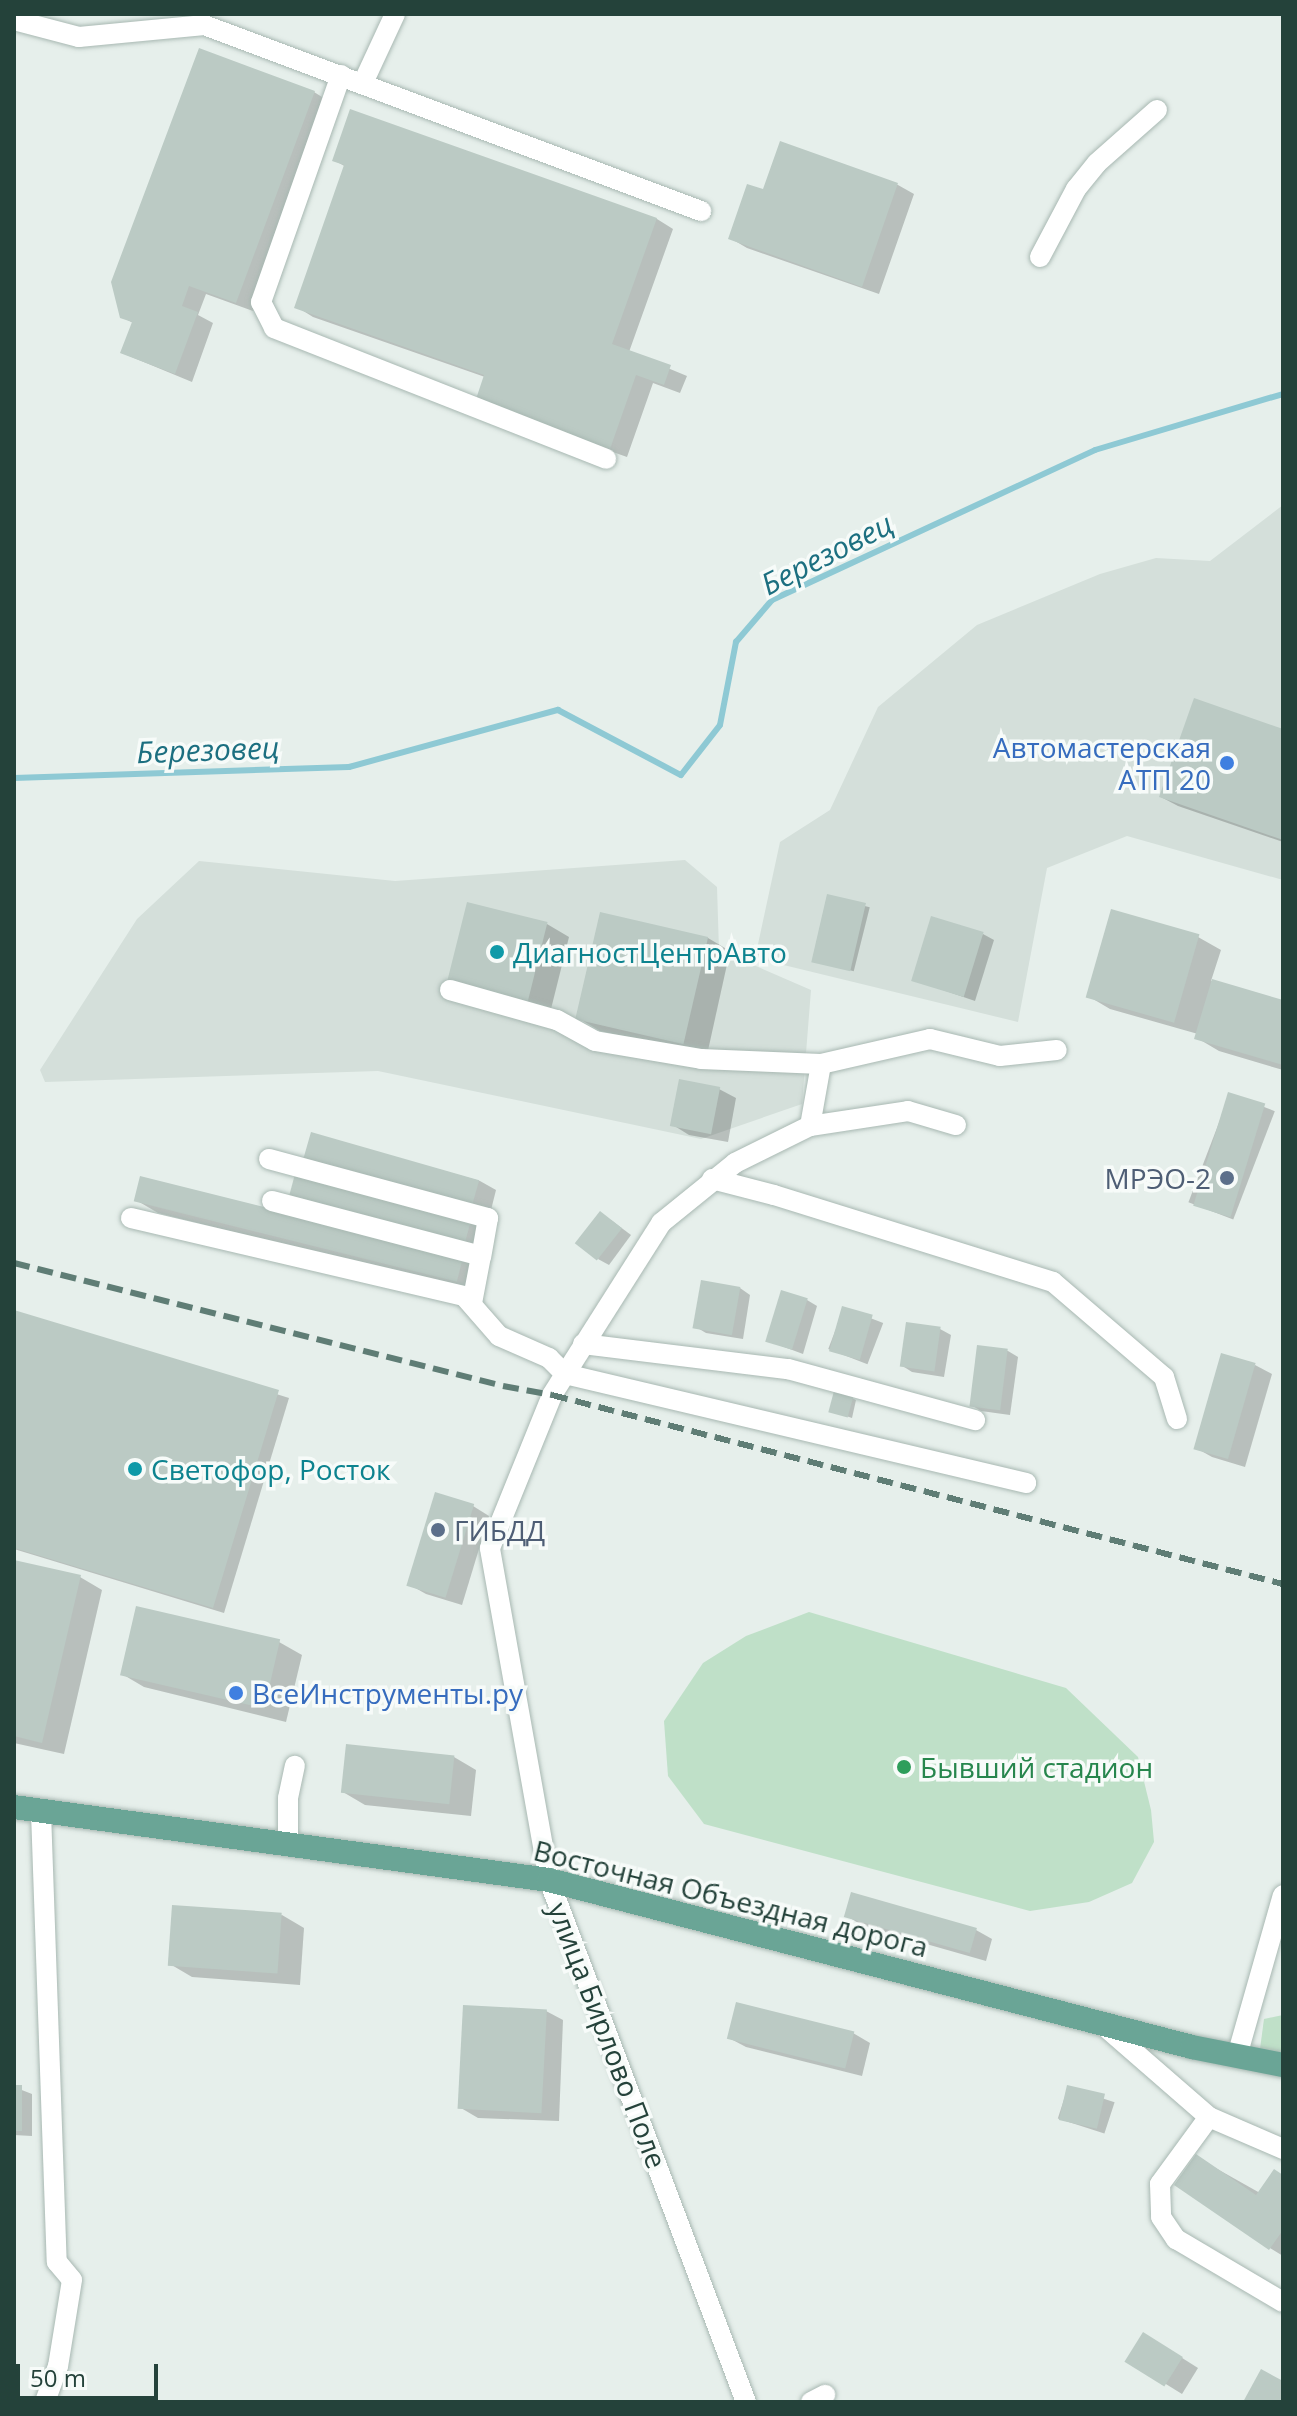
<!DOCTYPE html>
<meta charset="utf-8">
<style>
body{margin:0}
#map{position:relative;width:1297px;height:2416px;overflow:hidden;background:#e6efeb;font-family:"Open Sans",sans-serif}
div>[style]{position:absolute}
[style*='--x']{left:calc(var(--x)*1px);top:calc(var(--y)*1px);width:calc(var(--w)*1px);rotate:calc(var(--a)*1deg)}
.built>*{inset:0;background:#d4dfda}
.green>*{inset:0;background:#bfe0c8}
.shadow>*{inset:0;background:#0003;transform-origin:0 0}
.stream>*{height:6px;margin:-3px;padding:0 3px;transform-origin:3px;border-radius:3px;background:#8ec9d4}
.building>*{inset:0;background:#bbcac4;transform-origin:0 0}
.roads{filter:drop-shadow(0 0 2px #a8b8b2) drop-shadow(0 0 2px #a8b8b2)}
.minor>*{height:20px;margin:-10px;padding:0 10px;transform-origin:10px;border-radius:10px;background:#fff}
.major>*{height:24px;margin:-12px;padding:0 12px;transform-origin:12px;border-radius:12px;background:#6aa596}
.rail>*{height:6px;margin-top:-3px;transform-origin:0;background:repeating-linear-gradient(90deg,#5f7d75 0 16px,transparent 0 24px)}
.dots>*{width:22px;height:22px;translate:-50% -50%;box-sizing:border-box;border:4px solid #f7fbf9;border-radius:50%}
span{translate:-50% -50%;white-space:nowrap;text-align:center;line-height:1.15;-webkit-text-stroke:7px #f7fbf9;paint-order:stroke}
.shop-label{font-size:28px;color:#366cbe}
.right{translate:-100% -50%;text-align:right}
.left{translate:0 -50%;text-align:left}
.culture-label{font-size:28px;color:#0d838f}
.service-label{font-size:28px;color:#4e5e75}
.leisure-label{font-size:28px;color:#27864d}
.street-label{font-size:28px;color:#24423a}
.water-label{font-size:30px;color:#1c6f80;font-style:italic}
.frame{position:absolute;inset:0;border:16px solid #24423a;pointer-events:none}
.scale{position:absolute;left:16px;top:2364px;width:142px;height:36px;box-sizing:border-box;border:4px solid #24423a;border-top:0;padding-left:10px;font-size:24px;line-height:28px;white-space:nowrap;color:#24423a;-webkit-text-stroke:6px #f7fbf9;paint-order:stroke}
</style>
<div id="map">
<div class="built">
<i style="clip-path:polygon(1283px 505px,1283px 880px,1127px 836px,1047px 868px,1018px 1022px,755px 958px,780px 842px,830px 810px,878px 707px,977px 625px,1100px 574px,1156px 558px,1210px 561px)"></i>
<i style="clip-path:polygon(685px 860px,717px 887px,719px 950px,811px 990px,802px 1104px,701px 1139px,378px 1071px,45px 1082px,40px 1070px,137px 919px,199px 861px,395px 881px)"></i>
</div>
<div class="green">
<i style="clip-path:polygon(809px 1612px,1066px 1688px,1138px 1757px,1151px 1810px,1154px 1842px,1132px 1883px,1089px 1902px,1030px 1911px,704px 1824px,668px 1776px,664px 1721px,703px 1663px,746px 1636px)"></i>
<i style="clip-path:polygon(1283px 2015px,1283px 2053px,1260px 2049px,1264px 2019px)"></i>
</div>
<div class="shadow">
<i style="clip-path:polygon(314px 92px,330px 102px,253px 311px,206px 294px,198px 315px,213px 323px,192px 382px,122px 353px,133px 323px,122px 317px)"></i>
<i style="clip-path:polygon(351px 112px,657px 219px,673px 229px,629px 352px,687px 376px,680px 393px,653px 383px,627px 457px,494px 410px,485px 377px,313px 317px,297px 307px,346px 167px,334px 160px)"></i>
<i style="clip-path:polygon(781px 144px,898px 185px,914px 194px,879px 294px,747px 248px,730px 238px,765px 192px)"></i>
<i style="clip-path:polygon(1283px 731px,1283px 842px,1178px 806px,1161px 797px)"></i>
<i style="left:829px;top:897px;width:42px;height:66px;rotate:14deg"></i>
<i style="clip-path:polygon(601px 914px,708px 938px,730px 951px,707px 1055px,600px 1031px,578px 1018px)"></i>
<i style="clip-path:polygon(547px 924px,569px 937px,550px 1013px,449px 980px)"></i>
<i style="clip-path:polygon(983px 934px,994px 940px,975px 1001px,914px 980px)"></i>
<i style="clip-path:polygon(1198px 937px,1221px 950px,1211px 981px,1283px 1002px,1283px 1070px,1219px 1051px,1197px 1038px,1198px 1034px,1110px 1009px,1088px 996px)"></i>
<i style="clip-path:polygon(719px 1089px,736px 1098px,728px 1142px,689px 1135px,673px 1125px)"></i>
<i style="left:1230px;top:1094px;width:48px;height:116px;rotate:21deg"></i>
<i style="clip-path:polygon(312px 1134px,480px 1181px,496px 1190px,490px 1214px)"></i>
<i style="clip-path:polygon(290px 1199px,470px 1222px,493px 1235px,487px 1258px)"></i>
<i style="clip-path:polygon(136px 1200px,463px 1259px,485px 1272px,480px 1294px,158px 1213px)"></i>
<i style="clip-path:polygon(611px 1220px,631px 1235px,609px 1265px,598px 1259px)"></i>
<i style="clip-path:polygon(740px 1288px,750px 1295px,743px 1339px,706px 1333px,696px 1327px)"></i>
<i style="clip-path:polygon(807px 1300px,817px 1306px,803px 1354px,768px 1341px)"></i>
<i style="left:844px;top:1308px;width:42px;height:44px;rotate:21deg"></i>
<i style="clip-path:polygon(14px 1312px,289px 1398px,224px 1613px,14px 1549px)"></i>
<i style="clip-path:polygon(940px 1329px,951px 1335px,944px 1377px,912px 1372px,901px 1365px)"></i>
<i style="clip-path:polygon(979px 1347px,1008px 1351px,1018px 1357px,1010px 1415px,981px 1411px,971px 1405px)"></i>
<i style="clip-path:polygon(1255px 1365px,1272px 1374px,1245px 1467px,1212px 1457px,1196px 1448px)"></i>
<i style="clip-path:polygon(852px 1398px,856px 1400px,852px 1418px,832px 1411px)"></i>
<i style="clip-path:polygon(473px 1506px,489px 1516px,462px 1605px,426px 1594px,410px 1585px)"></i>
<i style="clip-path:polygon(14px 1562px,80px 1577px,102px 1590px,64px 1754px,14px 1743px)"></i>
<i style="clip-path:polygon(279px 1642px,302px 1655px,286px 1722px,144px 1687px,122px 1674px)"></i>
<i style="clip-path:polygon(454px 1757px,476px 1770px,471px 1816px,365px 1805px,343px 1792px)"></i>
<i style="clip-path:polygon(282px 1915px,304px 1928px,300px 1985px,192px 1977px,170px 1964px)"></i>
<i style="clip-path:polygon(847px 1916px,976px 1930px,992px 1939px,986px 1961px,863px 1926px)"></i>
<i style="clip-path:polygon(546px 2011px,563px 2020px,559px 2121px,478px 2118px,461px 2108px)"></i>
<i style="clip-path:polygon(853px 2033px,870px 2043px,862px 2076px,746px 2047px,729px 2038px)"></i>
<i style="clip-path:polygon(14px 2087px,32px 2094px,32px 2136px,14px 2135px)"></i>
<i style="left:1068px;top:2087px;width:49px;height:33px;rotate:18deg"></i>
<i style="clip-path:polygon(1196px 2157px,1260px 2193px,1283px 2176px,1283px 2256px,1270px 2248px)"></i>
<i style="clip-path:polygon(1160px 2344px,1198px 2368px,1182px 2394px,1127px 2360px)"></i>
</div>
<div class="stream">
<i style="--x:14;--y:778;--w:335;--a:-1.9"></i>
<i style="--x:349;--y:767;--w:217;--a:-15.3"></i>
<i style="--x:558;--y:710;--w:139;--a:27.9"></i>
<i style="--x:681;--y:775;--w:63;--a:-52"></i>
<i style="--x:720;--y:725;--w:85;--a:-79.1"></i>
<i style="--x:736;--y:642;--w:55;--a:-49.4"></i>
<i style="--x:772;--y:600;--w:356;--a:-24.9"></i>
<i style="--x:1095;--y:450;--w:196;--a:-16.6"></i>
</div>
<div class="building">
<i style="clip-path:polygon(199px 48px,315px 91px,236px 303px,189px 286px,182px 306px,198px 312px,175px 374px,120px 353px,132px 322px,120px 318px,111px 282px)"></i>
<i style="clip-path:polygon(350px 109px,657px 218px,612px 344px,671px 365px,664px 385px,636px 375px,610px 449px,475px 402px,484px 375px,294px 308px,344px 165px,332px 161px)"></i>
<i style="clip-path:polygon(780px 141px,898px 183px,862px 287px,728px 239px,747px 184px,763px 189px)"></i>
<i style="clip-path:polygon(1194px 698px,1283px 729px,1283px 840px,1159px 797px)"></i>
<i style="left:827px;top:894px;width:40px;height:70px;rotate:13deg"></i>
<i style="left:467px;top:902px;width:83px;height:82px;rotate:14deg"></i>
<i style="left:1111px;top:909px;width:92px;height:92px;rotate:16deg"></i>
<i style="left:600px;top:912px;width:111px;height:110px;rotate:13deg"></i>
<i style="left:931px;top:916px;width:55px;height:68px;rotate:17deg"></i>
<i style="clip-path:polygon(1212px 979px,1283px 1000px,1283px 1065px,1194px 1039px)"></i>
<i style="left:679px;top:1079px;width:42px;height:48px;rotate:11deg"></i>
<i style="left:1228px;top:1092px;width:39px;height:119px;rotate:17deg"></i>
<i style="left:311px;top:1132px;width:175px;height:27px;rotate:16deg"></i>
<i style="left:295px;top:1174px;width:182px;height:27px;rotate:15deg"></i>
<i style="left:140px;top:1176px;width:333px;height:26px;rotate:14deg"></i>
<i style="left:600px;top:1211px;width:28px;height:41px;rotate:38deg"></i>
<i style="left:701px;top:1280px;width:40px;height:49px;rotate:10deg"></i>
<i style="left:781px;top:1290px;width:28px;height:54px;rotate:17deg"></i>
<i style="left:842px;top:1306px;width:32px;height:47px;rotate:16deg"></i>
<i style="clip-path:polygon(14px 1310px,279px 1390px,213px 1608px,14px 1548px)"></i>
<i style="left:906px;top:1322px;width:35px;height:45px;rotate:8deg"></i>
<i style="left:977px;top:1345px;width:31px;height:62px;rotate:7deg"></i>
<i style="left:1221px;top:1353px;width:36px;height:100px;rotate:16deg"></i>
<i style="left:834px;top:1391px;width:20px;height:22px;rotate:15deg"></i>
<i style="left:435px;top:1492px;width:41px;height:98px;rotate:17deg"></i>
<i style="clip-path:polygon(14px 1560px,81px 1575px,42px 1743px,14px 1736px)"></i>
<i style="left:136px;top:1606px;width:148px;height:71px;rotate:13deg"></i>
<i style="left:346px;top:1744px;width:109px;height:49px;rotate:6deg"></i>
<i style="left:851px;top:1892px;width:131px;height:26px;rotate:16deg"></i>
<i style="left:172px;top:1905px;width:110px;height:61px;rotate:4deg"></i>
<i style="left:736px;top:2002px;width:122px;height:38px;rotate:14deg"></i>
<i style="left:463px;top:2005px;width:84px;height:104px;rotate:3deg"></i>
<i style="left:14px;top:2085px;width:8px;height:46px"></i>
<i style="left:1067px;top:2085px;width:39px;height:36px;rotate:13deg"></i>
<i style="clip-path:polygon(1196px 2154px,1256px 2195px,1274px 2169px,1283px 2175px,1283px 2230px,1269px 2250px,1174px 2185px)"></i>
<i style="left:1143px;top:2332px;width:47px;height:35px;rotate:32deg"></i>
<i style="clip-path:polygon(1261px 2369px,1283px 2381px,1283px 2402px,1243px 2402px)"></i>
</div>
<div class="roads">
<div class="minor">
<i style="--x:14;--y:20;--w:67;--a:14.7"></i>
<i style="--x:79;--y:37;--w:126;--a:-5.5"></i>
<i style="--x:204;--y:25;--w:531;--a:20.52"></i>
<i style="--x:341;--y:75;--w:241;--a:109.4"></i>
<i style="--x:261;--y:302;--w:29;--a:63"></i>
<i style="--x:274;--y:328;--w:357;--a:21.5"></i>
<i style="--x:363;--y:83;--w:76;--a:-65.1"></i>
<i style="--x:1040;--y:257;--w:77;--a:-62.1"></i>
<i style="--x:1076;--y:189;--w:33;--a:-51"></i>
<i style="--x:1097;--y:163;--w:80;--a:-41.5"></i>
<i style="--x:450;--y:990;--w:111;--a:15.7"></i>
<i style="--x:557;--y:1020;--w:43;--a:28.9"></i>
<i style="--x:595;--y:1041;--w:108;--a:9.6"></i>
<i style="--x:701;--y:1059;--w:120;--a:2.4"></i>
<i style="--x:810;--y:1126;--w:99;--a:-8.7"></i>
<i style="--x:908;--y:1111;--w:50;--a:16.3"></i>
<i style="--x:269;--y:1159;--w:227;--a:15.1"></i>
<i style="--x:488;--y:1218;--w:39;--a:100"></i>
<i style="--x:712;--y:1179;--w:64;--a:14.5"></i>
<i style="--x:774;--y:1195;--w:292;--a:17.3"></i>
<i style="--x:1053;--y:1282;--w:146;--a:40.6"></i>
<i style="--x:1164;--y:1377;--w:44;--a:72.8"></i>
<i style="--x:272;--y:1201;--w:216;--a:14.7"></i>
<i style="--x:481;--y:1256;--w:48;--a:100.8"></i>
<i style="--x:131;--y:1218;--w:342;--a:13.2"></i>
<i style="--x:464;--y:1296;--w:53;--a:48.8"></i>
<i style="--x:499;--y:1336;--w:55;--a:23.7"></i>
<i style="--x:549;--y:1358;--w:23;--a:45"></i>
<i style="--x:565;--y:1374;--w:474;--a:13.3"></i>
<i style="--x:583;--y:1344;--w:207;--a:7"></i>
<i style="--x:788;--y:1369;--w:194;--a:15.3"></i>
<i style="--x:41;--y:1812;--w:450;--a:88"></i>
<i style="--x:57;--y:2262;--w:23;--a:50"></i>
<i style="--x:72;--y:2280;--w:87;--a:99.2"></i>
<i style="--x:58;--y:2366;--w:38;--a:110"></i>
<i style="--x:288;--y:1845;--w:47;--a:-90"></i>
<i style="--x:288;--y:1798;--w:33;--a:-78"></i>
<i style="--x:1102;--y:2024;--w:142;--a:41"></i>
<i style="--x:1209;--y:2117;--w:83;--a:126.2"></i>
<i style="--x:1160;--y:2184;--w:33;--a:88"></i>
<i style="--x:1161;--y:2217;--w:27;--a:56"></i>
<i style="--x:1176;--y:2239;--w:124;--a:30.5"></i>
<i style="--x:1237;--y:2056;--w:167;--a:-74.1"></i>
<i style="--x:1209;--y:2117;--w:81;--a:23.4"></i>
<i style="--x:746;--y:2402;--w:558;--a:-110.68"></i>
<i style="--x:549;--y:1880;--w:337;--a:-100.1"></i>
<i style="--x:490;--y:1548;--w:165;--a:-67.9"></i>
<i style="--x:552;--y:1395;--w:204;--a:-57.6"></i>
<i style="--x:661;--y:1223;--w:95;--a:-39"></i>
<i style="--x:735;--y:1163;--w:84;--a:-26.3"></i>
<i style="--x:810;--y:1126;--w:63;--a:-79.9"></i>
<i style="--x:821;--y:1064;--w:112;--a:-12.9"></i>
<i style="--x:930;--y:1039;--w:72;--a:13.7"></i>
<i style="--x:1000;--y:1056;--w:57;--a:-6"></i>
<i style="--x:811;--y:2402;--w:16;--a:-27"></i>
</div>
<div class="major">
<i style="--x:14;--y:1807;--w:540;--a:7.77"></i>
<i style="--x:549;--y:1880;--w:664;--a:14.56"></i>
<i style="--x:1192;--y:2047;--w:93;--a:11.2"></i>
</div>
</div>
<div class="rail">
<i style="--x:14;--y:1263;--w:504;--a:14.12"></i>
<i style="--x:503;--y:1386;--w:50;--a:10.4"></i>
<i style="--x:552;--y:1395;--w:755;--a:14.5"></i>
</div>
<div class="dots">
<i style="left:1227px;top:763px;background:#3f7fe0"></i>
<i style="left:497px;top:952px;background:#0f9aa8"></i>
<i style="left:1227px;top:1178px;background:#5c6f8a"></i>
<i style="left:135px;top:1469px;background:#0f9aa8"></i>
<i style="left:438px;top:1530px;background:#5c6f8a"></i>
<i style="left:236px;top:1693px;background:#3f7fe0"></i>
<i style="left:904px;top:1767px;background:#2e9e5b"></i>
</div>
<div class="shop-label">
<span class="right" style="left:1211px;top:763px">Автомастерская<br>АТП 20</span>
<span class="left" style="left:252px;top:1693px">ВсеИнструменты.ру</span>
</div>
<div class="culture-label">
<span class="left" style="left:513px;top:952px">ДиагностЦентрАвто</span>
<span class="left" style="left:151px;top:1469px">Светофор, Росток</span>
</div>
<div class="service-label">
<span class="right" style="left:1211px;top:1178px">МРЭО-2</span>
<span class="left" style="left:454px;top:1530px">ГИБДД</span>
</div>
<div class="leisure-label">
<span class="left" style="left:920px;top:1767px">Бывший стадион</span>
</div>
<div class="street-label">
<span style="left:731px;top:1898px;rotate:14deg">Восточная Объездная дорога</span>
<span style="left:608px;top:2035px;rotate:69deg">улица Бирлово Поле</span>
</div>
<div class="water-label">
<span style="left:827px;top:554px;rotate:-27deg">Березовец</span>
<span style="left:208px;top:750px;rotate:-2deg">Березовец</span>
</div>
<div class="frame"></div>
<div class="scale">50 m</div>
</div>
